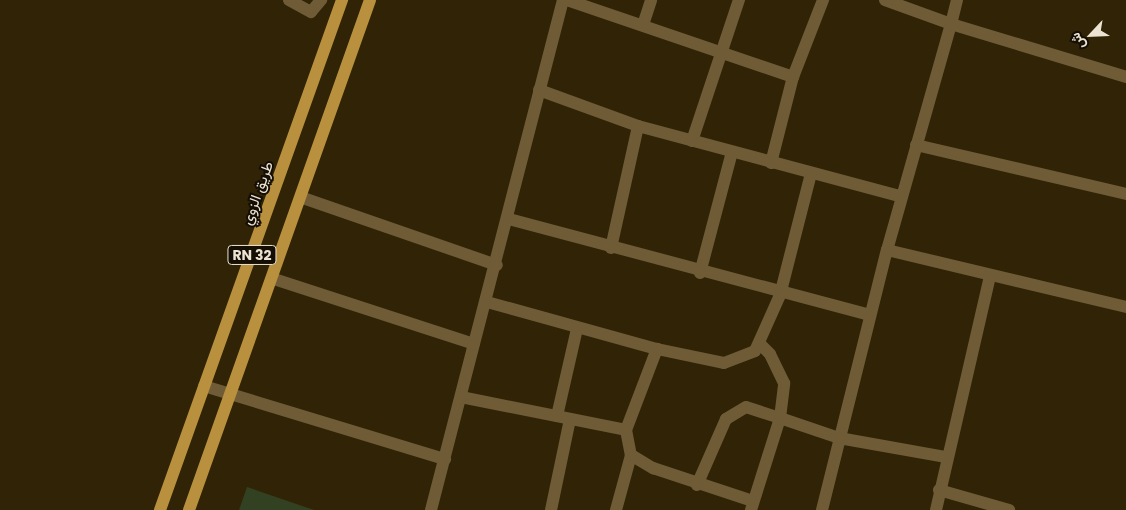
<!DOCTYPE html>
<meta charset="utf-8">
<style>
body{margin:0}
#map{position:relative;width:1126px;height:510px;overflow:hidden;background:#312406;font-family:Poppins,Vazirmatn,sans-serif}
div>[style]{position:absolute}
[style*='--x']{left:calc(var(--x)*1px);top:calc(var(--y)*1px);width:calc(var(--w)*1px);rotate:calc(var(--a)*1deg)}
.green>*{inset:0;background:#324121}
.street>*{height:12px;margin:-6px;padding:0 6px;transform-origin:6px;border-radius:6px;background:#6f5c37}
.primary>*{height:12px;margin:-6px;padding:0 6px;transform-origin:6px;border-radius:6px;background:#b9913e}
span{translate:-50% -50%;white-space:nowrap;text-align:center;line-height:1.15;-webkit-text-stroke:4px #140e04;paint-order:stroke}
.shield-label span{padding:1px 4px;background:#140e04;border:1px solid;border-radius:4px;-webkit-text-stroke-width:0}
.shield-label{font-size:14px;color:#ece3d3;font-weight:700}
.street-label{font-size:15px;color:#ece3d3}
.north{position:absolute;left:1066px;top:10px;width:50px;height:50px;-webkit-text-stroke:4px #140e04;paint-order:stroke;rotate:245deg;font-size:14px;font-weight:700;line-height:20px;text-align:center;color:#ece3d3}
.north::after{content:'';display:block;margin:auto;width:18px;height:22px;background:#ece3d3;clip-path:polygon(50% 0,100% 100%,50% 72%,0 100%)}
</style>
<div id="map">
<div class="green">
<i style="clip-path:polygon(247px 487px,314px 510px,239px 510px)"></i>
</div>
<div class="street">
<i style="--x:289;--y:0;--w:25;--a:29"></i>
<i style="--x:311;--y:12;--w:16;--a:-50"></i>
<i style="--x:567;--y:0;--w:239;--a:18.8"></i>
<i style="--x:885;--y:0;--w:70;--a:20"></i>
<i style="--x:951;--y:24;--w:235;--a:105.8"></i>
<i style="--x:957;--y:0;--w:25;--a:104"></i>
<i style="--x:951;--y:24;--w:183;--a:16.8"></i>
<i style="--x:643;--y:25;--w:26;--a:-72"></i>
<i style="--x:539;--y:90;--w:105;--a:20"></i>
<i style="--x:638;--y:126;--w:270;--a:15"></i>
<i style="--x:692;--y:141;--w:149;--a:-71.6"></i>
<i style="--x:916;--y:145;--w:216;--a:13.1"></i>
<i style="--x:771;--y:163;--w:89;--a:-75.7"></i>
<i style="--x:793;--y:77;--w:83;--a:-68.7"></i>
<i style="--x:303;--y:198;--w:205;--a:19.1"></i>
<i style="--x:509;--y:219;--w:373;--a:14.9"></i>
<i style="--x:611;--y:248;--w:125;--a:-77.5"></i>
<i style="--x:700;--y:273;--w:125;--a:-75.2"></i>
<i style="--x:274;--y:279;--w:210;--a:18"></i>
<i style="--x:487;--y:302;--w:176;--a:15.5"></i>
<i style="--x:204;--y:386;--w:252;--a:16.9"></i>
<i style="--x:461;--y:397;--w:168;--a:11.3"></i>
<i style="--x:626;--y:430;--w:87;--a:-69.1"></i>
<i style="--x:657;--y:349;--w:68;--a:11.8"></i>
<i style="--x:724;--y:363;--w:33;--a:-21"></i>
<i style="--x:755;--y:351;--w:61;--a:-65.9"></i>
<i style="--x:780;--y:295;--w:126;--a:-75.7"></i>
<i style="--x:557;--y:416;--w:89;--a:-77.1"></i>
<i style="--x:626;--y:430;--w:25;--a:79"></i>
<i style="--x:631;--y:455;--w:26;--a:31"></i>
<i style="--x:653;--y:468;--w:105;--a:18.3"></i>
<i style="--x:697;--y:485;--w:72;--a:-66.3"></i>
<i style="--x:726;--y:419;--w:23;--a:-31"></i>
<i style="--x:746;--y:407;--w:36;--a:18"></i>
<i style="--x:780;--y:418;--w:35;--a:-83"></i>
<i style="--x:784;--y:383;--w:32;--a:-116"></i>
<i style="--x:770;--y:354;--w:13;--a:-135"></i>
<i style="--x:939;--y:490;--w:73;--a:15.9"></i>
<i style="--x:431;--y:510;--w:527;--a:-75.49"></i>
<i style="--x:551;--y:510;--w:93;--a:-78.2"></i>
<i style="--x:616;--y:510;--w:57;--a:-74.7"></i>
<i style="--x:751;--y:510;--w:96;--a:-72.5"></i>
<i style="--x:780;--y:418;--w:62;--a:18.7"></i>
<i style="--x:839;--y:438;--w:109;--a:10.1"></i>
<i style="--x:822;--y:510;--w:268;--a:-76"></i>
<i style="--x:887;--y:250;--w:246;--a:13.4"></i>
<i style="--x:936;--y:510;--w:240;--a:-77"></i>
</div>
<div class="primary">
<i style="--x:160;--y:510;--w:542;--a:-70.36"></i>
<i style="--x:189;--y:510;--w:541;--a:-70.46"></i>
</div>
<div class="shield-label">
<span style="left:252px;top:255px">RN 32</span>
</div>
<div class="street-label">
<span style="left:257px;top:193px;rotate:-70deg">طريق الزوي</span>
</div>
<div class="north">ش</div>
</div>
